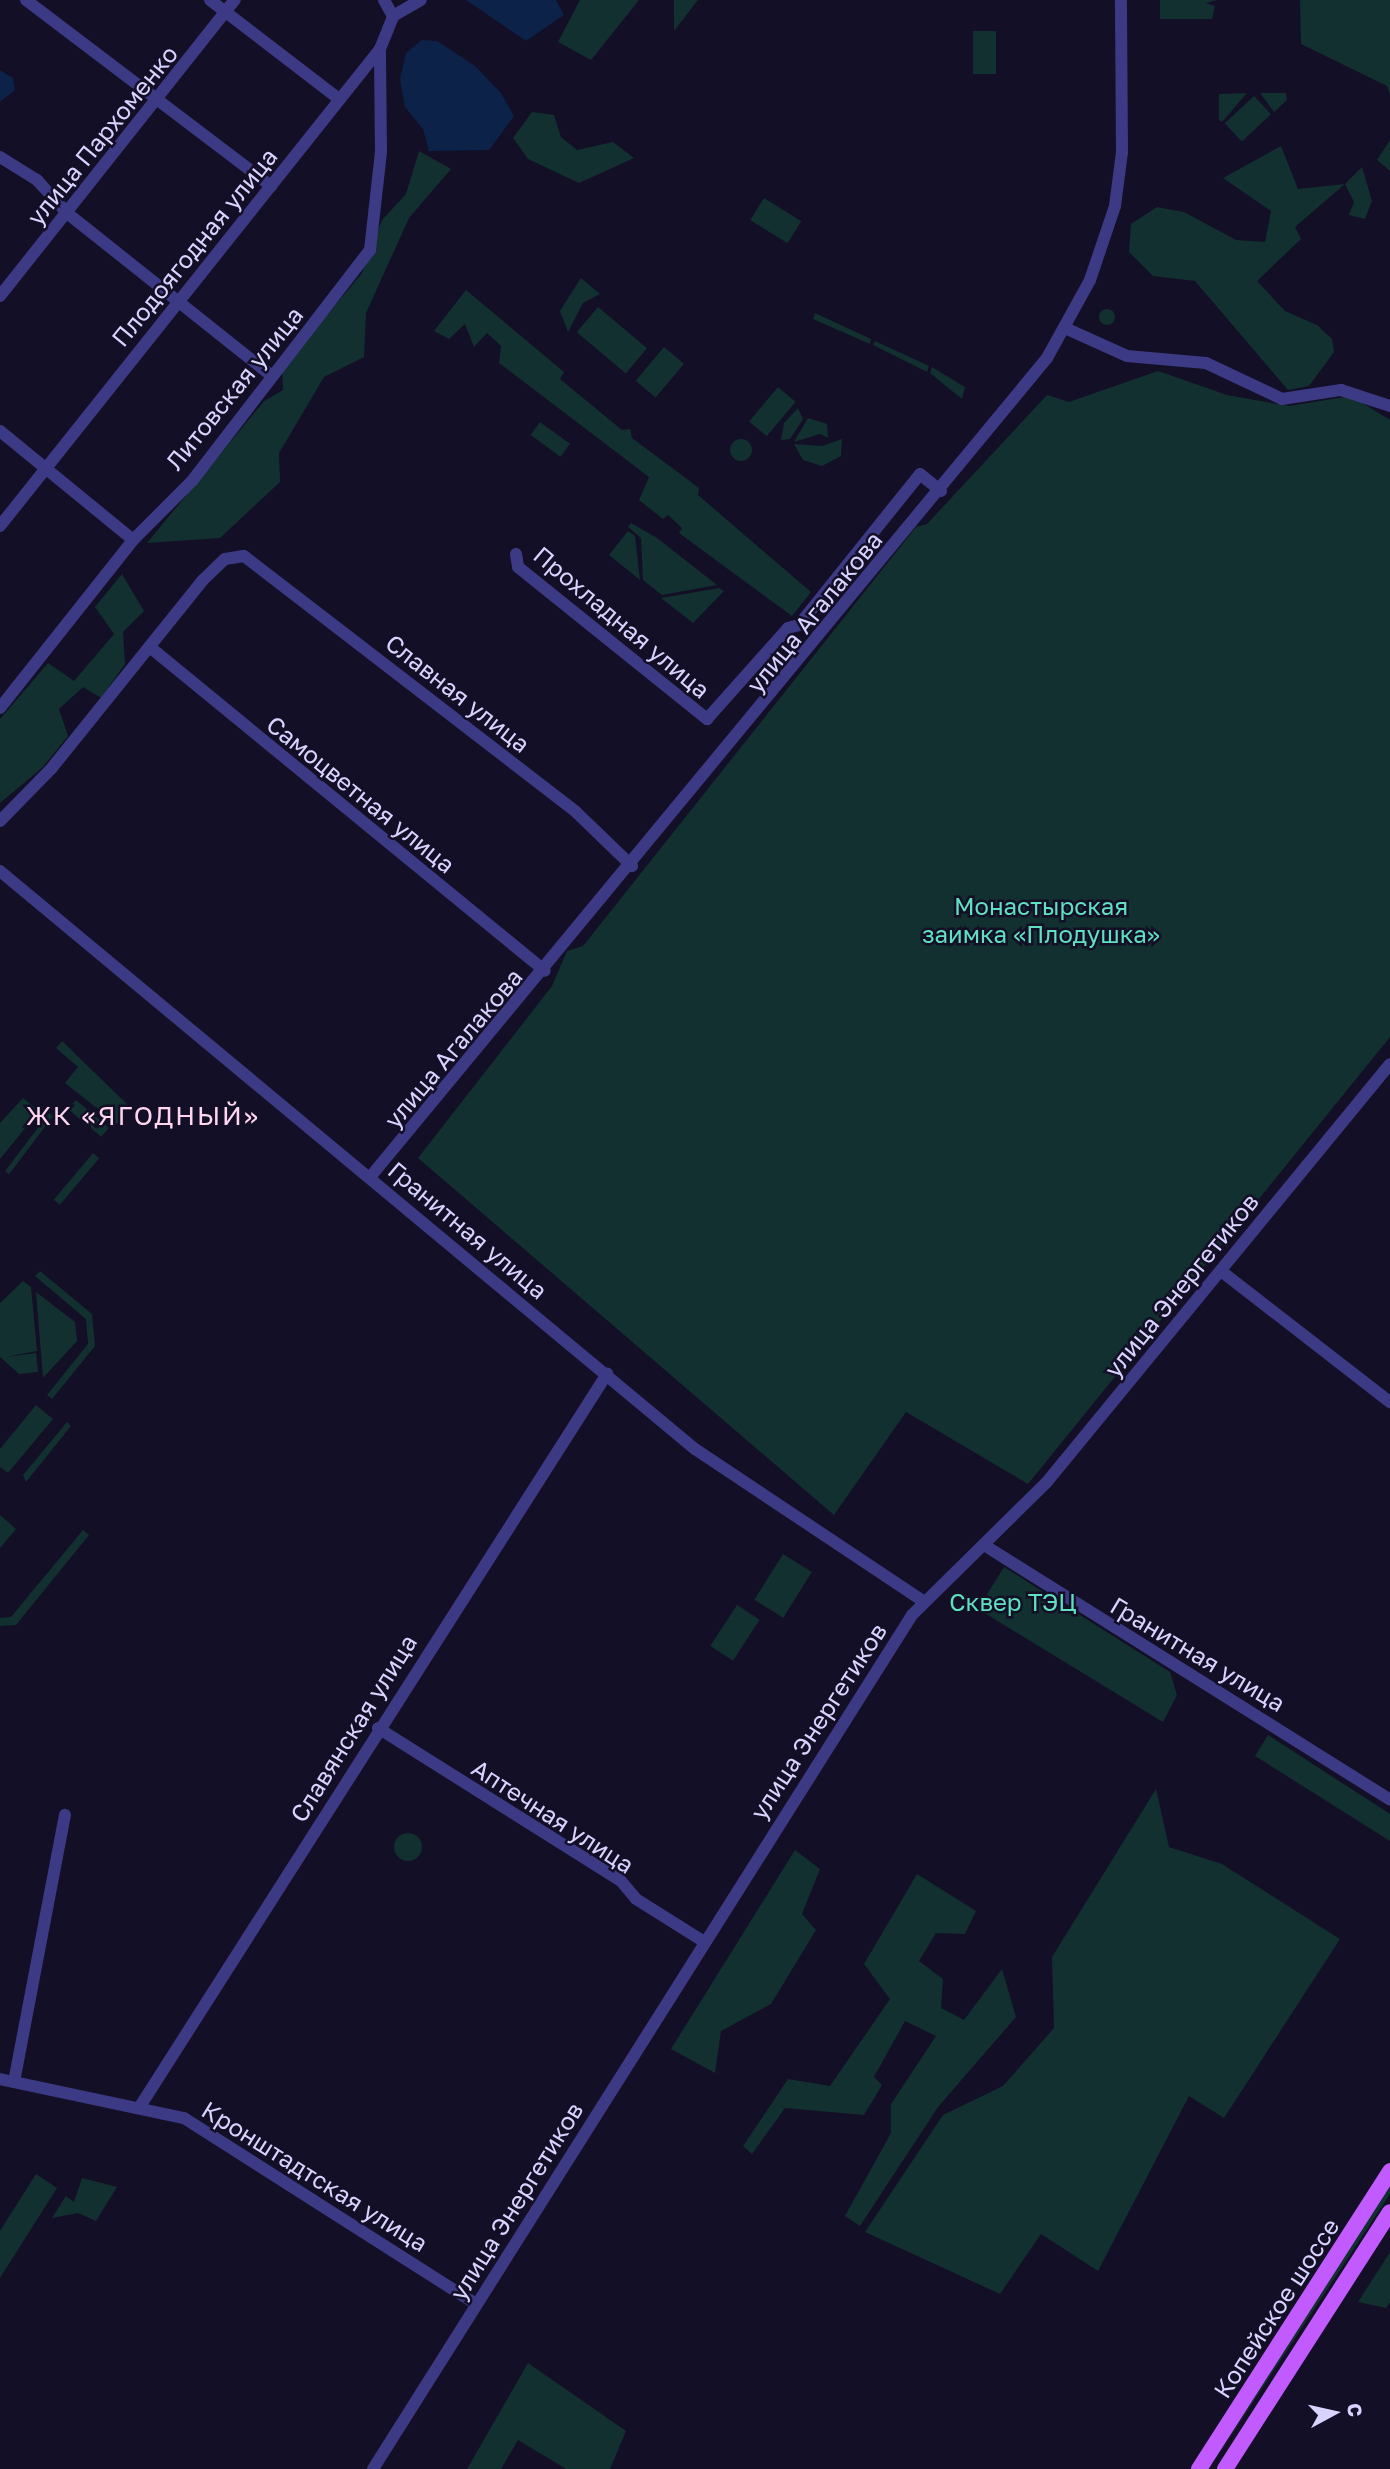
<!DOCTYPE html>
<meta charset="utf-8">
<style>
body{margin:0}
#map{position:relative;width:1390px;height:2469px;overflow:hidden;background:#130f26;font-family:"Golos Text",sans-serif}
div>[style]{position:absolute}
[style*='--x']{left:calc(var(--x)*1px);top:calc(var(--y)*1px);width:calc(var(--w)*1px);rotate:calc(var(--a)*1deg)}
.green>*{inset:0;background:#12302f;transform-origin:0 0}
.round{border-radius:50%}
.water>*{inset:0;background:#0c2248}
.minor>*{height:12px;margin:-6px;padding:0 6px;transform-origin:6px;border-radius:6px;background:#3d3a85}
.major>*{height:16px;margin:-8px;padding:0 8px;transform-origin:8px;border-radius:8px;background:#c25bff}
span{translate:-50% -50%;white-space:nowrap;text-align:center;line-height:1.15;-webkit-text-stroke:5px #130f26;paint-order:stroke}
.street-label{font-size:24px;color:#d9d4ff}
.park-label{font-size:24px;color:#5fe0c0}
.neighbourhood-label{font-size:26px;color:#ffd6f0;letter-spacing:2px}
.north{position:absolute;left:1299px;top:2378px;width:70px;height:70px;-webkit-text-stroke:5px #130f26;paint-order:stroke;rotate:82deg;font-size:19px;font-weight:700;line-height:28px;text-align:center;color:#d9d4ff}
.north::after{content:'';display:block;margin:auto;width:24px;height:32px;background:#d9d4ff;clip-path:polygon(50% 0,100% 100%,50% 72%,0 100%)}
</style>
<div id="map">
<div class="green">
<i style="clip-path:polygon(580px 0,639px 0,591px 60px,558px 42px)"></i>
<i style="clip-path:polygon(674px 0,698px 0,674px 31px)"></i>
<i style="clip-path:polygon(1160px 0,1217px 0,1206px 3px,1215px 6px,1212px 19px,1160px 19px)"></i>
<i style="clip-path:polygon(1300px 0,1390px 0,1390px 95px,1387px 86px,1301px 44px)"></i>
<i style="left:973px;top:31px;width:23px;height:43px"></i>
<i style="clip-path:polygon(1247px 93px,1222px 122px,1219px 120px,1219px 94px)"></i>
<i style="clip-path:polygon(1260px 93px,1286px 93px,1287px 100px,1274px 112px)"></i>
<i style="left:1254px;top:96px;width:25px;height:40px;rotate:47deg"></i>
<i style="clip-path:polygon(532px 112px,554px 115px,561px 137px,577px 150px,613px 142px,634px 158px,579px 183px,528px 159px,513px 138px)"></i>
<i style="clip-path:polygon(1390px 140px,1390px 171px,1377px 160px)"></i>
<i style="clip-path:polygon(1281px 146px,1298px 189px,1345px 184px,1362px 167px,1372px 201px,1365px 219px,1349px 215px,1354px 202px,1345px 184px,1295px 227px,1301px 239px,1257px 281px,1285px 311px,1317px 325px,1332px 339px,1334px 352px,1309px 386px,1288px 390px,1195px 281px,1153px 276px,1129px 252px,1131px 224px,1157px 207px,1184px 212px,1236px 240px,1265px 242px,1271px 211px,1223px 178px)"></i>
<i style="clip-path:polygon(419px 151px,451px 169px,409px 218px,366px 313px,364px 357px,324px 377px,279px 453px,280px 482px,220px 538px,147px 543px,264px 401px,283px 390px,282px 369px,362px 273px,382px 220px,406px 194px)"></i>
<i style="left:764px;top:198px;width:44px;height:26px;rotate:32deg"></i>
<i style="clip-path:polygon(581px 278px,600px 294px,583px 303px,568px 332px,560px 311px)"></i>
<i style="clip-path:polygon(466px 290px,564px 372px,560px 379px,622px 430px,630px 429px,632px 438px,699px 488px,698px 495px,811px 592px,792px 616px,679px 533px,682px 528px,668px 515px,663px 519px,639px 500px,649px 477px,499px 363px,501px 346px,487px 333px,474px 347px,465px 324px,449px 339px,434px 331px)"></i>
<i style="left:598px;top:307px;width:64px;height:33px;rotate:40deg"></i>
<i class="round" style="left:1099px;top:309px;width:16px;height:16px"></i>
<i style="clip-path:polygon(815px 313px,871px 339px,870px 344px,813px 319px)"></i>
<i style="clip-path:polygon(875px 341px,929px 366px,927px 372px,873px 345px)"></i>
<i style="left:664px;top:347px;width:26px;height:44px;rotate:40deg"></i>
<i style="clip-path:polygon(932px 367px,965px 387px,962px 399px,930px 373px)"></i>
<i style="clip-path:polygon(1158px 371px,1227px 395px,1289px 406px,1351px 396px,1390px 420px,1390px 1037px,1028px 1484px,906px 1412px,834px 1515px,418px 1158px,552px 986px,567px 951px,583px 946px,916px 527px,927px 524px,1047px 395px,1069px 402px)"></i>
<i style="left:778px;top:387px;width:23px;height:45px;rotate:40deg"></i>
<i style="clip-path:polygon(798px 408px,803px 419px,790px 439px,781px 440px,784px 423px)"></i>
<i style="clip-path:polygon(808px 418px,827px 424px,828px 438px,820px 434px,794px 442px)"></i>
<i style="left:540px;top:422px;width:37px;height:16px;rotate:36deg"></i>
<i class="round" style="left:730px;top:439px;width:22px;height:22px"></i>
<i style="clip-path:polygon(842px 439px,841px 456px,822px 466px,803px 460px,794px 444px,822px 446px)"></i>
<i style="clip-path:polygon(631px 523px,657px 538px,717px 585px,662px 595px,643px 580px,641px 538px,628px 527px)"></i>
<i style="clip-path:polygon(628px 531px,635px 536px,640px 580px,609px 555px)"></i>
<i style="clip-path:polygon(122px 574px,144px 611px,123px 632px,125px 664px,101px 698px,83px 687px,59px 709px,68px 736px,42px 768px,0 803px,0 719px,48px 663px,74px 681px,114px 634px,95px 607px)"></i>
<i style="clip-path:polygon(719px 588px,724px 591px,693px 623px,661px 598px)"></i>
<i style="clip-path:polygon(62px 1041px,130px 1107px,117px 1124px,65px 1083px,78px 1067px,56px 1048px)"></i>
<i style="clip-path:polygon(23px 1098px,39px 1111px,0 1159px,0 1123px)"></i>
<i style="left:76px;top:1100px;width:43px;height:12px;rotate:40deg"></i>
<i style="left:49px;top:1113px;width:5px;height:73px;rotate:37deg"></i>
<i style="left:93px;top:1153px;width:8px;height:61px;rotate:40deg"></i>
<i style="clip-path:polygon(40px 1271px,92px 1314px,95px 1346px,52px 1399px,47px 1395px,88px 1344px,86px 1319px,35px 1276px)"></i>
<i style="clip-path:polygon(23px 1281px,31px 1287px,37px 1351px,5px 1357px,36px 1353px,38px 1372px,19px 1374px,0 1357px,0 1303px)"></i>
<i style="clip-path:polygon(36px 1292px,75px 1322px,77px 1341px,43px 1378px)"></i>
<i style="clip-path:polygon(36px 1405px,53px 1419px,8px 1473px,0 1467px,0 1449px)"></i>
<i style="clip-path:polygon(67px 1422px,71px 1426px,26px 1482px,23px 1475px)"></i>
<i style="clip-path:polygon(0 1515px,16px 1529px,0 1548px)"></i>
<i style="clip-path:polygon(83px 1530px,89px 1535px,16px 1625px,0 1626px,0 1618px,11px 1617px)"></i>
<i style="left:783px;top:1554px;width:34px;height:54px;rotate:32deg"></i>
<i style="clip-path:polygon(1004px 1567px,1170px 1672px,1177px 1695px,1163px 1722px,978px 1609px)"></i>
<i style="left:737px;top:1605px;width:27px;height:49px;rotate:33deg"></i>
<i style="clip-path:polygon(1268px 1735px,1390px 1814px,1390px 1841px,1255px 1756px)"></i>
<i style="clip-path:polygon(1156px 1789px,1169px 1847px,1222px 1864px,1340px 1939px,1224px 2118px,1189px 2096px,1098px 2271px,1041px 2234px,1000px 2294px,865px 2232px,943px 2115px,1003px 2086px,1054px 2028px,1052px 1957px)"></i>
<i class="round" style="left:394px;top:1833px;width:28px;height:28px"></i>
<i style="clip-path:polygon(795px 1850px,820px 1869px,802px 1914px,816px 1930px,771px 2004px,721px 2031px,715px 2073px,671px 2049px)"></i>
<i style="clip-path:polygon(917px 1874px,976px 1911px,965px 1934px,936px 1933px,919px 1961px,943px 1979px,941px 2008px,964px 2020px,1002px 1969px,1016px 2017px,938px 2107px,860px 2226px,845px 2216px,891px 2133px,891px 2104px,936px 2036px,905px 2021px,874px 2077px,882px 2085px,864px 2115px,785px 2108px,752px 2154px,743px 2146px,788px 2079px,830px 2086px,890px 1999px,864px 1964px)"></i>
<i style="clip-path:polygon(36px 2174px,57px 2188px,0 2278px,0 2231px)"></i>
<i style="clip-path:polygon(82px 2178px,117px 2187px,96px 2221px,78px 2213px,52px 2218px,66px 2196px,74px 2202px)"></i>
<i style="clip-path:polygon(1390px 2185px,1390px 2194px,1209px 2469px)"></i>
<i style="clip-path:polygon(1390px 2252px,1390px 2302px,1386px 2308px,1358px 2302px)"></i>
<i style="clip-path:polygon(528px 2363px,626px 2431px,610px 2469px,566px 2469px,518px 2440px,501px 2469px,467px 2469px)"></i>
</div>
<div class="water">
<i style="clip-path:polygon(466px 0,556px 0,564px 15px,526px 41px)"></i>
<i style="clip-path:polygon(422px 40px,437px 41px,475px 66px,501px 93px,514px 116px,489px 150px,429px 151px,423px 129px,405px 107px,400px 79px,406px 53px)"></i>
<i style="clip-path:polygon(0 70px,13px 78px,15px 90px,0 102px)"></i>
</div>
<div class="minor">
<i style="--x:26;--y:0;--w:308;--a:37.2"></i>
<i style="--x:210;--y:0;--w:163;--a:37.5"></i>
<i style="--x:384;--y:0;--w:18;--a:61"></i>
<i style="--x:0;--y:157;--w:44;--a:31.9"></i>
<i style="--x:37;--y:180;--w:45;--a:47.7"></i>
<i style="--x:67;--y:213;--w:262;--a:38.5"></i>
<i style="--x:0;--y:296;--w:378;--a:-51.6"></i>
<i style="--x:1065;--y:328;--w:68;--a:24.3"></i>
<i style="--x:1127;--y:356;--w:79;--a:5.1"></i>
<i style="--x:1206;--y:363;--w:84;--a:25.3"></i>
<i style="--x:1282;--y:399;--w:60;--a:-8.7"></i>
<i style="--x:1341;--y:390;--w:52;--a:18.1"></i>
<i style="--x:0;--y:431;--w:172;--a:39.3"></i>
<i style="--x:0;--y:526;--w:610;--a:-51.46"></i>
<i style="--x:380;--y:49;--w:35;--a:-68"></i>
<i style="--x:393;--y:16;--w:32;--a:-30"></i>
<i style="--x:516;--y:554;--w:13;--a:81"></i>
<i style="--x:518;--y:567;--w:243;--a:38.8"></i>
<i style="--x:707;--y:719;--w:122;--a:-48.3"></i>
<i style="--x:788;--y:628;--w:11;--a:-15"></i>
<i style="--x:799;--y:625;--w:193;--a:-51.3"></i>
<i style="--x:920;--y:474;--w:27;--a:39"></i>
<i style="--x:151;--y:648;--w:509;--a:39.34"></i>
<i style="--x:0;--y:708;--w:214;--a:-51.6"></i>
<i style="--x:133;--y:540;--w:83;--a:-45"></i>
<i style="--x:192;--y:481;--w:292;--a:-52.4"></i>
<i style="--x:370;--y:250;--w:99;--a:-83.6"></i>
<i style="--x:381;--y:152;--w:103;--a:-90.6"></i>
<i style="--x:0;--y:821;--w:73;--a:-45.6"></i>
<i style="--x:51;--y:769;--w:243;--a:-51.2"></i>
<i style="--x:203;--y:580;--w:30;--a:-44"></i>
<i style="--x:225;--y:559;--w:19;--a:-9"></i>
<i style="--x:244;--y:556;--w:419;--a:37.6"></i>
<i style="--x:576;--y:812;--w:78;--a:44"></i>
<i style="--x:0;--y:871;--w:904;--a:39.75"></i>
<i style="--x:695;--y:1449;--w:274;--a:33.7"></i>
<i style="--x:371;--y:1176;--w:1061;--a:-50.43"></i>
<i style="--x:1047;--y:358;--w:89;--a:-61.1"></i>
<i style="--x:1090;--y:280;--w:78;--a:-71.3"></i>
<i style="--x:1115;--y:206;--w:54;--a:-82.6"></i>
<i style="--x:1122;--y:152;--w:152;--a:-90.4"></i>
<i style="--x:1221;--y:1271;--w:214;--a:37.8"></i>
<i style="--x:984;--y:1545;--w:479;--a:32.1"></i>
<i style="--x:378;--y:1728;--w:287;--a:32.2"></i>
<i style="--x:621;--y:1881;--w:23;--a:50"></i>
<i style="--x:636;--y:1899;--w:79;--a:32.1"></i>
<i style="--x:0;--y:2079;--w:188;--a:12"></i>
<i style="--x:184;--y:2118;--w:346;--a:32.5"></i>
<i style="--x:14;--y:2082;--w:272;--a:-79.2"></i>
<i style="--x:139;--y:2108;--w:871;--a:-57.48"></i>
<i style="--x:373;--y:2469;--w:1010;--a:-57.74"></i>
<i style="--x:912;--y:1615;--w:188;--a:-44.6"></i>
<i style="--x:1046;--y:1483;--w:542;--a:-50.61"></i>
</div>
<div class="major">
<i style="--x:1199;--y:2469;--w:354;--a:-57.3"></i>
<i style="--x:1225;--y:2469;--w:305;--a:-57.3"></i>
</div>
<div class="street-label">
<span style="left:102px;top:135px;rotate:-51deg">улица Пархоменко</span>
<span style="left:194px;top:247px;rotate:-51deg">Плодоягодная улица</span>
<span style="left:234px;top:388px;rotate:-51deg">Литовская улица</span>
<span style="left:814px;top:612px;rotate:-51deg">улица Агалакова</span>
<span style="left:622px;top:622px;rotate:40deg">Прохладная улица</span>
<span style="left:458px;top:693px;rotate:38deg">Славная улица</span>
<span style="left:361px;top:794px;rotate:39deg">Самоцветная улица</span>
<span style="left:453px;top:1048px;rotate:-50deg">улица Агалакова</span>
<span style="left:468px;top:1230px;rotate:40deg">Гранитная улица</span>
<span style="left:1181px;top:1285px;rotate:-51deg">улица Энергетиков</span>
<span style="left:1198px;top:1654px;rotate:31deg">Гранитная улица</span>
<span style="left:818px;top:1721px;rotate:-57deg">улица Энергетиков</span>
<span style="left:353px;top:1728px;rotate:-58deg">Славянская улица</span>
<span style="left:553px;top:1816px;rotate:33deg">Аптечная улица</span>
<span style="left:315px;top:2176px;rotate:32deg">Кронштадтская улица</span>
<span style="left:516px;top:2201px;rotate:-58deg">улица Энергетиков</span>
<span style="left:1276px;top:2308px;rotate:-57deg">Копейское шоссе</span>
</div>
<div class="park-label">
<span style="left:1041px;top:920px">Монастырская<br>заимка «Плодушка»</span>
<span style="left:1013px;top:1602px">Сквер ТЭЦ</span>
</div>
<div class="neighbourhood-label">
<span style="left:143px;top:1116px">ЖК «ЯГОДНЫЙ»</span>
</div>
<div class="north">С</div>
</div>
